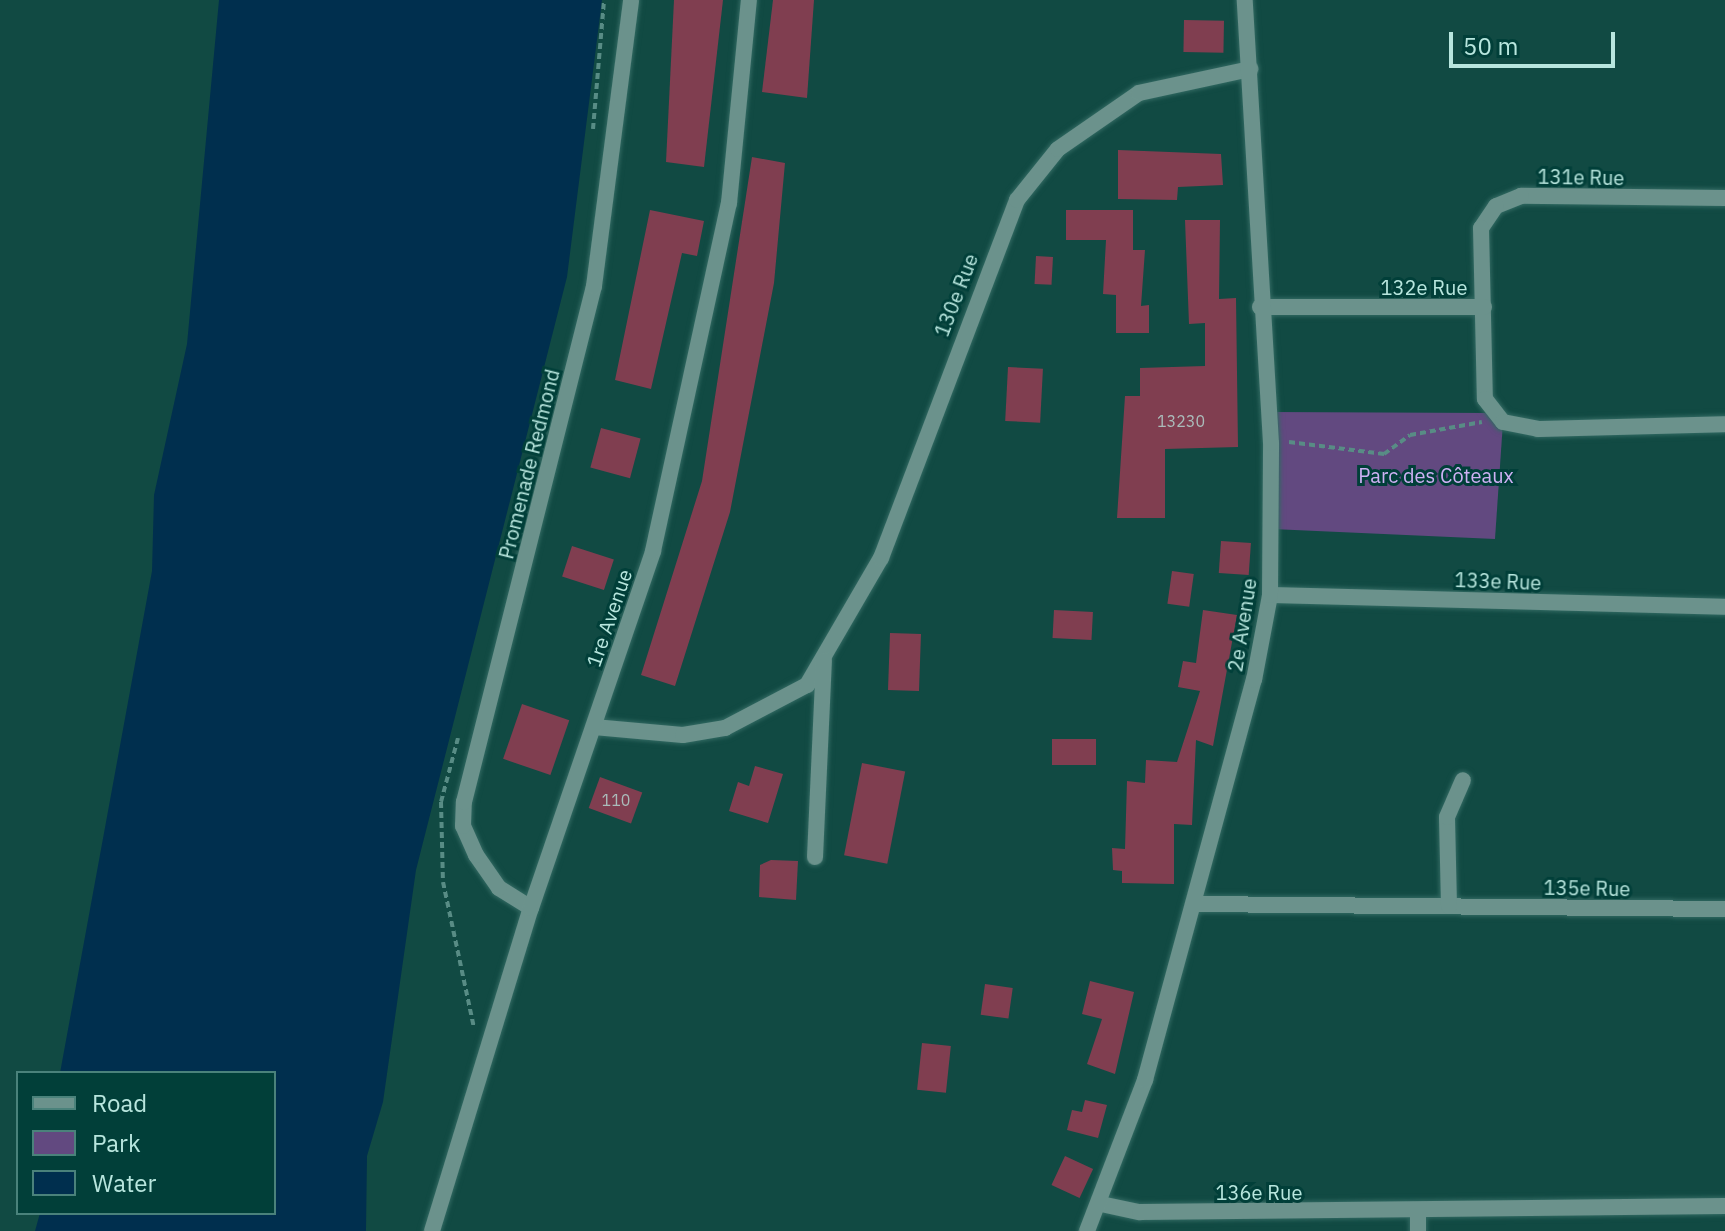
<!DOCTYPE html>
<meta charset="utf-8">
<style>
body{margin:0}
#map{position:relative;width:1725px;height:1231px;overflow:hidden;background:#114a43;font-family:"IBM Plex Sans",sans-serif}
div>[style]{position:absolute}
[style*='--x']{left:calc(var(--x)*1px);top:calc(var(--y)*1px);width:calc(var(--w)*1px);rotate:calc(var(--a)*1deg)}
.green>*{inset:0;background:#624980}
.water>*{inset:0;background:#002f4e}
.building>*{inset:0;background:#803e50;transform-origin:0 0}
.path>*{height:4px;margin-top:-2px;transform-origin:0;background:repeating-linear-gradient(90deg,#588c85 0 6px,transparent 0 10px)}
.roads{filter:drop-shadow(0 0 2px #326962) drop-shadow(0 0 2px #326962)}
.minor>*{height:16px;margin:-8px;padding:0 8px;transform-origin:8px;border-radius:8px;background:#6b928c}
.tertiary>*{height:16px;margin:-8px;padding:0 8px;transform-origin:8px;border-radius:8px;background:#6b928c}
span{translate:-50% -50%;white-space:nowrap;text-align:center;line-height:1.15;-webkit-text-stroke:6px #013f39;paint-order:stroke}
.number-label{font-size:16px;color:#aabcba}
.number-label span{-webkit-text-stroke-width:0}
.street-label{font-size:20px;color:#b8e6de}
.park-label{font-size:20px;color:#ceb1f4}
.legend{position:absolute;left:16px;top:1071px;width:260px;height:144px;box-sizing:border-box;background:#013f39;border:2px solid #4a827b;margin:0;padding:10px 14px;list-style:none;font-size:24px;color:#b8e6de}
.legend li{display:flex;align-items:center;gap:16px;height:40px}
.legend b{width:40px;border:2px solid #4a827b}
.scale{position:absolute;left:1449px;top:32px;width:166px;height:36px;box-sizing:border-box;border:4px solid #b8e6de;border-top:0;padding-left:10px;font-size:24px;line-height:28px;white-space:nowrap;color:#b8e6de;-webkit-text-stroke:6px #013f39;paint-order:stroke}
</style>
<div id="map">
<div class="green">
<i style="clip-path:polygon(1268px 412px,1491px 413px,1503px 422px,1495px 539px,1272px 529px)"></i>
</div>
<div class="water">
<i style="clip-path:polygon(219px 0,602px 0,567px 277px,416px 870px,383px 1102px,367px 1156px,366px 1231px,35px 1231px,40px 1213px,274px 1213px,274px 1073px,60px 1073px,152px 571px,154px 495px,187px 344px)"></i>
</div>
<div class="building">
<i style="clip-path:polygon(674px 0,723px 0,704px 167px,666px 162px)"></i>
<i style="clip-path:polygon(773px 0,814px 0,807px 98px,762px 92px)"></i>
<i style="left:1184px;top:20px;width:40px;height:32px;rotate:1deg"></i>
<i style="clip-path:polygon(1118px 150px,1221px 154px,1223px 185px,1178px 187px,1177px 200px,1118px 199px)"></i>
<i style="clip-path:polygon(752px 157px,785px 163px,774px 283px,730px 512px,675px 686px,641px 675px,702px 481px)"></i>
<i style="clip-path:polygon(650px 210px,704px 221px,697px 256px,682px 253px,651px 389px,615px 380px)"></i>
<i style="clip-path:polygon(1066px 210px,1133px 210px,1133px 250px,1145px 250px,1141px 306px,1149px 305px,1149px 333px,1116px 333px,1116px 295px,1103px 294px,1106px 240px,1066px 240px)"></i>
<i style="clip-path:polygon(1185px 220px,1220px 220px,1219px 299px,1236px 298px,1238px 447px,1165px 449px,1165px 518px,1117px 518px,1125px 396px,1140px 396px,1140px 368px,1205px 366px,1205px 323px,1189px 324px)"></i>
<i style="left:1036px;top:256px;width:17px;height:28px;rotate:3deg"></i>
<i style="left:1008px;top:367px;width:35px;height:54px;rotate:3deg"></i>
<i style="left:601px;top:428px;width:41px;height:41px;rotate:15deg"></i>
<i style="left:1221px;top:541px;width:30px;height:32px;rotate:4deg"></i>
<i style="left:572px;top:546px;width:44px;height:32px;rotate:18deg"></i>
<i style="left:1172px;top:571px;width:22px;height:33px;rotate:8deg"></i>
<i style="left:1054px;top:610px;width:39px;height:28px;rotate:3deg"></i>
<i style="clip-path:polygon(1203px 610px,1237px 615px,1213px 746px,1196px 740px,1192px 825px,1174px 824px,1174px 884px,1122px 883px,1122px 871px,1113px 870px,1112px 848px,1125px 849px,1127px 781px,1145px 783px,1146px 760px,1177px 762px,1200px 691px,1178px 687px,1183px 661px,1196px 663px)"></i>
<i style="left:890px;top:633px;width:31px;height:57px;rotate:2deg"></i>
<i style="left:522px;top:704px;width:50px;height:58px;rotate:19deg"></i>
<i style="left:1052px;top:739px;width:44px;height:26px"></i>
<i style="left:862px;top:763px;width:44px;height:94px;rotate:11deg"></i>
<i style="clip-path:polygon(755px 766px,783px 774px,768px 823px,729px 811px,738px 782px,749px 786px)"></i>
<i style="left:600px;top:777px;width:45px;height:33px;rotate:20deg"></i>
<i style="clip-path:polygon(771px 860px,798px 861px,796px 900px,759px 897px,760px 865px)"></i>
<i style="clip-path:polygon(1090px 981px,1134px 992px,1115px 1074px,1087px 1064px,1102px 1019px,1082px 1014px)"></i>
<i style="left:985px;top:984px;width:28px;height:31px;rotate:8deg"></i>
<i style="left:922px;top:1043px;width:29px;height:47px;rotate:6deg"></i>
<i style="clip-path:polygon(1085px 1100px,1107px 1105px,1098px 1138px,1067px 1130px,1072px 1110px,1082px 1112px)"></i>
<i style="left:1065px;top:1156px;width:31px;height:32px;rotate:25deg"></i>
</div>
<div class="path">
<i style="--x:593;--y:129;--w:129;--a:-85.1"></i>
<i style="--x:1289;--y:442;--w:96;--a:7.2"></i>
<i style="--x:1384;--y:454;--w:32;--a:-36"></i>
<i style="--x:1410;--y:435;--w:73;--a:-10.2"></i>
<i style="--x:458;--y:738;--w:66;--a:104.9"></i>
<i style="--x:441;--y:802;--w:80;--a:88.6"></i>
<i style="--x:443;--y:882;--w:149;--a:78"></i>
</div>
<div class="roads">
<div class="minor">
<i style="--x:1725;--y:198;--w:204;--a:-179.4"></i>
<i style="--x:1521;--y:196;--w:27;--a:158"></i>
<i style="--x:1496;--y:206;--w:27;--a:124"></i>
<i style="--x:1481;--y:228;--w:171;--a:88.7"></i>
<i style="--x:1485;--y:399;--w:29;--a:52"></i>
<i style="--x:1503;--y:422;--w:36;--a:11"></i>
<i style="--x:1538;--y:429;--w:187;--a:-1.5"></i>
<i style="--x:1260;--y:307;--w:224;--a:0"></i>
<i style="--x:1270;--y:595;--w:455;--a:1.5"></i>
<i style="--x:594;--y:727;--w:89;--a:5.1"></i>
<i style="--x:683;--y:735;--w:43;--a:-9.5"></i>
<i style="--x:725;--y:728;--w:93;--a:-27.7"></i>
<i style="--x:807;--y:685;--w:147;--a:-59.8"></i>
<i style="--x:881;--y:558;--w:383;--a:-69.2"></i>
<i style="--x:1017;--y:200;--w:65;--a:-51.2"></i>
<i style="--x:1058;--y:149;--w:98;--a:-34.7"></i>
<i style="--x:1139;--y:93;--w:114;--a:-12.2"></i>
<i style="--x:815;--y:857;--w:197;--a:-87.4"></i>
<i style="--x:1195;--y:904;--w:530;--a:0.54"></i>
<i style="--x:1449;--y:906;--w:89;--a:-91.3"></i>
<i style="--x:1447;--y:817;--w:40;--a:-66.6"></i>
<i style="--x:531;--y:908;--w:38;--a:-148"></i>
<i style="--x:499;--y:888;--w:40;--a:-124.9"></i>
<i style="--x:476;--y:855;--w:32;--a:-114"></i>
<i style="--x:463;--y:826;--w:24;--a:-88"></i>
<i style="--x:464;--y:802;--w:532;--a:-75.86"></i>
<i style="--x:594;--y:286;--w:288;--a:-82.6"></i>
<i style="--x:1101;--y:1204;--w:40;--a:12"></i>
<i style="--x:1140;--y:1212;--w:585;--a:-0.59"></i>
<i style="--x:1418;--y:1211;--w:20;--a:90"></i>
<i style="--x:1087;--y:1231;--w:162;--a:-69"></i>
<i style="--x:1145;--y:1080;--w:415;--a:-74.8"></i>
<i style="--x:1254;--y:680;--w:86;--a:-79.3"></i>
<i style="--x:1270;--y:595;--w:152;--a:-89.6"></i>
<i style="--x:1271;--y:443;--w:444;--a:-93.4"></i>
</div>
<div class="tertiary">
<i style="--x:432;--y:1231;--w:338;--a:-73"></i>
<i style="--x:531;--y:908;--w:377;--a:-71.1"></i>
<i style="--x:653;--y:551;--w:356;--a:-77.7"></i>
<i style="--x:729;--y:203;--w:204;--a:-84.4"></i>
</div>
</div>
<div class="number-label">
<span style="left:1181px;top:421px">13230</span>
<span style="left:616px;top:800px">110</span>
</div>
<div class="street-label">
<span style="left:1581px;top:177px;rotate:1deg">131e Rue</span>
<span style="left:1424px;top:287px">132e Rue</span>
<span style="left:956px;top:295px;rotate:-69deg">130e Rue</span>
<span style="left:529px;top:464px;rotate:-76deg">Promenade Redmond</span>
<span style="left:1498px;top:581px;rotate:2deg">133e Rue</span>
<span style="left:609px;top:618px;rotate:-71deg">1re Avenue</span>
<span style="left:1242px;top:625px;rotate:-81deg">2e Avenue</span>
<span style="left:1587px;top:888px;rotate:1deg">135e Rue</span>
<span style="left:1259px;top:1192px">136e Rue</span>
</div>
<div class="park-label">
<span style="left:1436px;top:475px">Parc des Côteaux</span>
</div>
<ul class="legend">
<li><b style="height:10px;background:#6b928c"></b>Road</li>
<li><b style="height:22px;background:#624980"></b>Park</li>
<li><b style="height:22px;background:#002f4e"></b>Water</li>
</ul>
<div class="scale">50 m</div>
</div>
